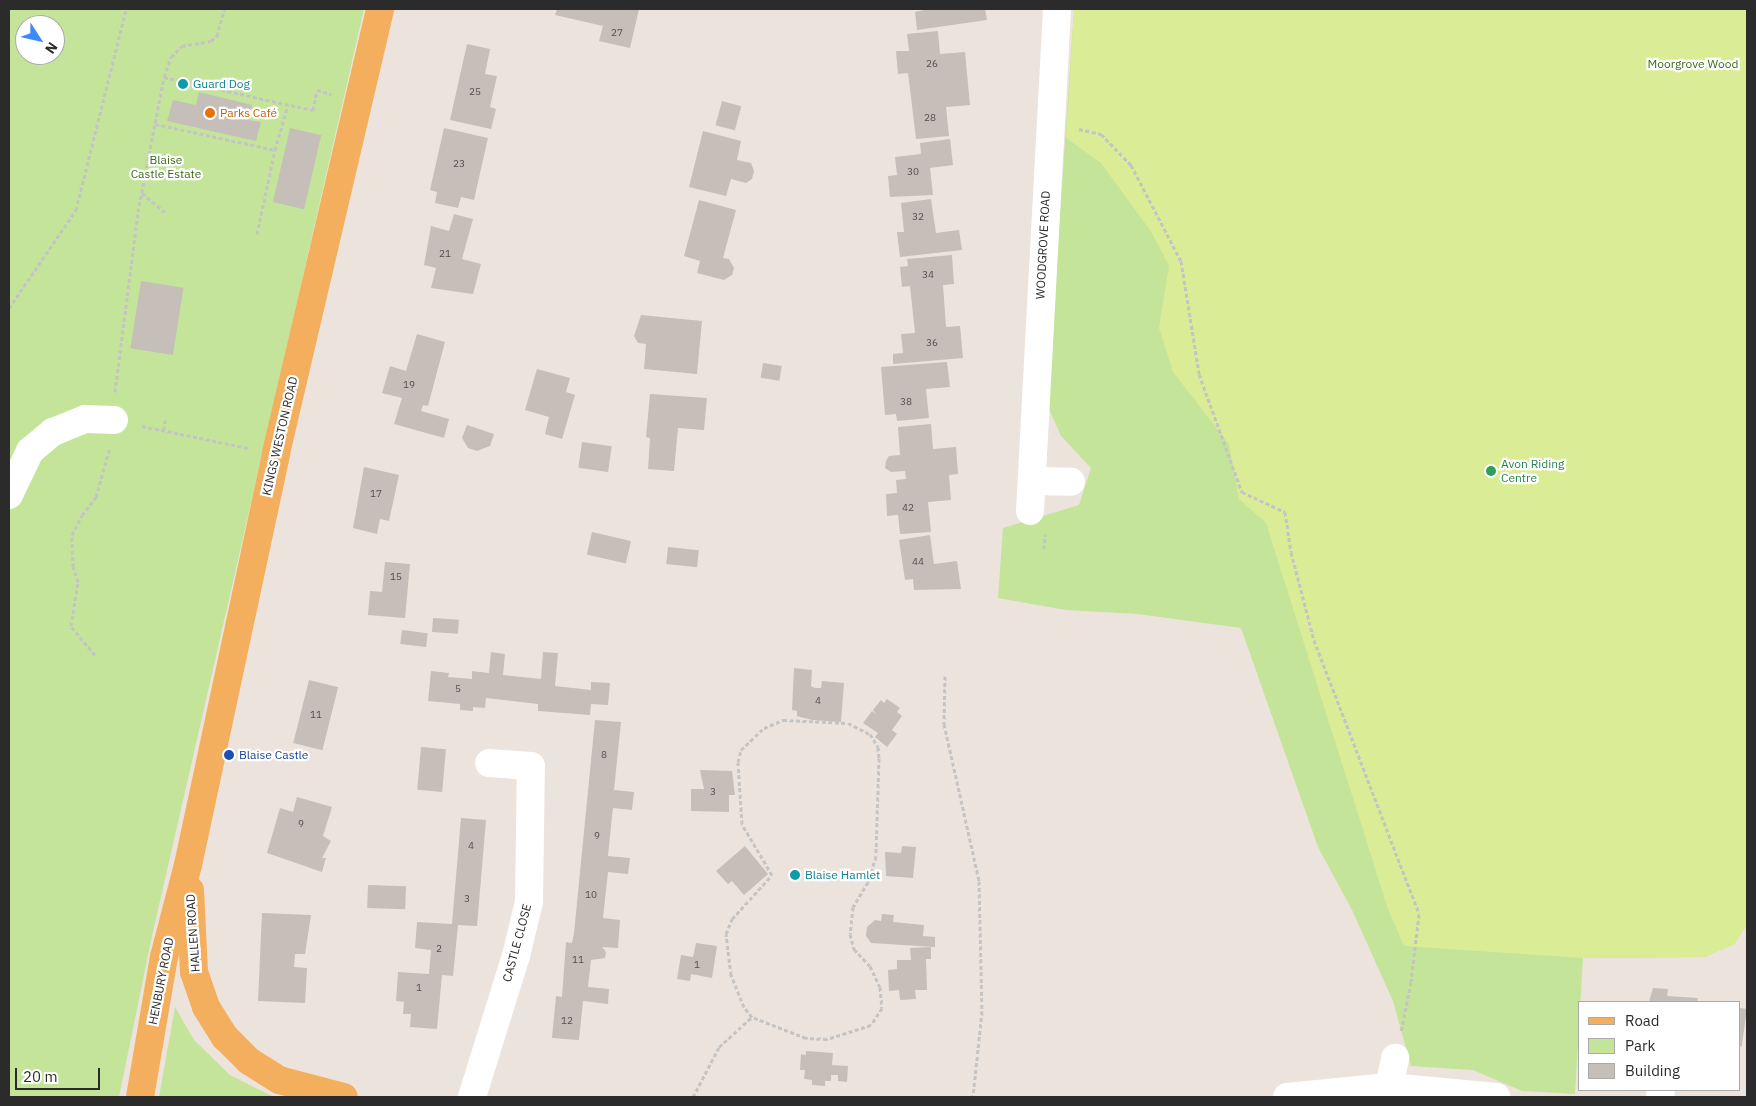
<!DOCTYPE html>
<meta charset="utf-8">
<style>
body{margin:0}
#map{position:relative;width:1756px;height:1106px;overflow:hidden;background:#ede3dd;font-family:"IBM Plex Sans",sans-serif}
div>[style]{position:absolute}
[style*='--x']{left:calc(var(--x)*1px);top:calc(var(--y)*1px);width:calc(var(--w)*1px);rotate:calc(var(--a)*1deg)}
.green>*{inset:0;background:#c3e499}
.pitch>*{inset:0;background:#daec95}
.building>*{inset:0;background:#c6beb9;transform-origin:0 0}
.path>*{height:3px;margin-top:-1.5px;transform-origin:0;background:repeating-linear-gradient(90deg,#c4c4c4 0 4px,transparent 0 6.5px)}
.minor>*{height:28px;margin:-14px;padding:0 14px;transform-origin:14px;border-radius:14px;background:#fff}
.major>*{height:28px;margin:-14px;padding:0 14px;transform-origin:14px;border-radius:14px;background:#f3af5d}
.dots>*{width:14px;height:14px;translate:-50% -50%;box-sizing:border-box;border:2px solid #fff;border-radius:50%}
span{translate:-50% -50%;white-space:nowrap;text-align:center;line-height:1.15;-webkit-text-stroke:4.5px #fff;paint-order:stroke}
.number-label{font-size:10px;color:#52504e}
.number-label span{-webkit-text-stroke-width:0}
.park-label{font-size:12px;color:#3c6a19}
.culture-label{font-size:12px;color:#0d838f}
.left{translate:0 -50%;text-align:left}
.food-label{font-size:12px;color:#c56008}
.street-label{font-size:12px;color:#2b2b2b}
.leisure-label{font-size:12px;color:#27864d}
.transit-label{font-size:12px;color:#164399}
.frame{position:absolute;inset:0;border:10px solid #2b2b2b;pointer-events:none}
.legend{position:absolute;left:1578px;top:1001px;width:162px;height:90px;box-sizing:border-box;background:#fff;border:1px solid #aaa;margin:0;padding:6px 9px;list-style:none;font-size:15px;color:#2b2b2b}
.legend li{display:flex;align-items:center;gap:10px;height:25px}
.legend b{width:25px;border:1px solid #aaa}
.north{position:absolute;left:15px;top:15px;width:50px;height:50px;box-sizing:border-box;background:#fff;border:1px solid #aaa;border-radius:50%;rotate:125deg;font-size:14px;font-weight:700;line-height:20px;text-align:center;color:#2b2b2b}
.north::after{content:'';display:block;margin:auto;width:18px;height:22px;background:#3b89fc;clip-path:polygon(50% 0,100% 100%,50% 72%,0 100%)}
.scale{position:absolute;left:15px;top:1068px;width:85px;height:22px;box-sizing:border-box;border:2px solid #2b2b2b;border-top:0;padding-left:6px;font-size:15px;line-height:18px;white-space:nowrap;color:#2b2b2b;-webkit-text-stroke:4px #fff;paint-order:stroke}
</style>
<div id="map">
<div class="green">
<i style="clip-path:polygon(evenodd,9px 9px,364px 9px,152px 936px,119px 1097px,9px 1097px,9px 9px,25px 25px,55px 25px,55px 55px,25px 55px,25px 25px)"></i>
<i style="clip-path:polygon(1074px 9px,1747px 9px,1747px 925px,1734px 944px,1704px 957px,1583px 958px,1575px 1094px,1522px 1091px,1473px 1070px,1411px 1066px,1393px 1001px,1352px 910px,1318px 847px,1241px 628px,1138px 614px,1066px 610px,998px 598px,1003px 528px,1079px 505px,1091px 468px,1061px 436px,1047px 405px)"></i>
<i style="clip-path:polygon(175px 1007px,194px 1040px,230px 1075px,274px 1097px,159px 1097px)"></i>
</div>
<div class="pitch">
<i style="clip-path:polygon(1074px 9px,1747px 9px,1747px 925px,1734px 944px,1704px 957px,1583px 958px,1404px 946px,1388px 909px,1266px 523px,1239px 499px,1229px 444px,1173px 372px,1159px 328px,1169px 266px,1152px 233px,1101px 163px,1066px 138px)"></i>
</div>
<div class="building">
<i style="clip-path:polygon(557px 9px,639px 9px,630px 48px,599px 41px,603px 26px,555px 15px)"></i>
<i style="clip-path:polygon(928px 9px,985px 9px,987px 20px,917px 30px,915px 12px)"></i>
<i style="clip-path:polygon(938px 31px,940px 54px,965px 52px,970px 105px,946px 107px,949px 136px,916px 139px,908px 73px,898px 74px,896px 51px,909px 51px,907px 34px)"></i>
<i style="clip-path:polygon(467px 44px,490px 49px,485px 74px,497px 76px,490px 107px,496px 109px,491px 129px,450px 120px)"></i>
<i style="clip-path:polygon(199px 92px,252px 105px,249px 120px,261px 122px,256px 141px,167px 121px,173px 100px,196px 105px)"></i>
<i style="left:722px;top:101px;width:20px;height:25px;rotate:15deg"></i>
<i style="left:290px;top:128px;width:32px;height:76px;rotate:13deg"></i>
<i style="clip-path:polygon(444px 128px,488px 138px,474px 200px,461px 197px,458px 208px,435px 203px,437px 192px,430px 190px)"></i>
<i style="clip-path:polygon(703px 131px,741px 141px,737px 160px,751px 163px,754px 171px,752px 179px,746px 183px,731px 179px,726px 196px,689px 187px)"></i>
<i style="clip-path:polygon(950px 139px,953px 165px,930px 168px,933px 195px,890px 197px,888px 176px,897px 175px,895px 157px,921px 154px,920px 143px)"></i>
<i style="clip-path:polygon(931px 199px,936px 233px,959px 230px,962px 250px,900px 257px,897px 232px,904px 232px,901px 203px)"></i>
<i style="clip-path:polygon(699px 200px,736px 210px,723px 258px,729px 259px,734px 268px,732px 275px,724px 280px,697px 273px,700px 261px,684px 256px)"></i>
<i style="clip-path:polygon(454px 214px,473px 219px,462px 259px,481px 264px,473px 294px,431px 288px,436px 268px,424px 265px,431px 226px,449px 231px)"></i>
<i style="clip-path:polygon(952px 255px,954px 284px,943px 285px,946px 327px,960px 326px,963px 358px,893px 364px,893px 354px,903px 353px,901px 334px,915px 333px,910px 286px,902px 287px,900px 267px,908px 266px,907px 259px)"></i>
<i style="left:141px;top:281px;width:43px;height:68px;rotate:9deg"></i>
<i style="clip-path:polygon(641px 315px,702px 321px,697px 374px,644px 369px,646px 344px,638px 343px,634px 336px)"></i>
<i style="clip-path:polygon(417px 334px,445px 342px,428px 406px,423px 405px,421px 411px,449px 419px,444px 438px,394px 424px,402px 398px,382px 393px,390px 366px,406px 371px)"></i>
<i style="clip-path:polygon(947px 362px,950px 387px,926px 389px,929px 418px,897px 421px,896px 414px,885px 415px,881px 367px)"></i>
<i style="left:763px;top:363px;width:19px;height:15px;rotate:9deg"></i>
<i style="clip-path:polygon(537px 369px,570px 378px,566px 392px,575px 395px,562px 439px,545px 434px,549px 417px,525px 410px)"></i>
<i style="clip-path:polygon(650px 394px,707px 398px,704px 430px,678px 428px,674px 471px,648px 469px,650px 438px,646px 437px)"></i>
<i style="clip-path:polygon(931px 424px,933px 449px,956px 447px,958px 474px,949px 475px,951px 500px,928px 502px,931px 532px,900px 534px,898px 515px,887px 516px,886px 494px,897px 493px,896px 480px,906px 479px,905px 471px,891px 472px,885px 468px,886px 461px,889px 456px,900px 455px,898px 427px)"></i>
<i style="clip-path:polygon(467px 425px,494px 434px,490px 446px,477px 451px,468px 448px,462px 438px)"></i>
<i style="left:582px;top:442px;width:30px;height:26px;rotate:8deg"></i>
<i style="clip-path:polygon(364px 467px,399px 475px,389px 521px,380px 519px,377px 534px,353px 528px)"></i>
<i style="left:592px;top:532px;width:40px;height:23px;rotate:13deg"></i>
<i style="clip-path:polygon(930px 535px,934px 564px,957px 561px,961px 589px,914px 590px,913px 579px,905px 580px,899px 540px)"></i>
<i style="left:668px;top:547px;width:31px;height:17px;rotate:6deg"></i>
<i style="clip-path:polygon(385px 562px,410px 564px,405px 618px,368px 615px,370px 591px,382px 592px)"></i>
<i style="left:433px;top:618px;width:26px;height:14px;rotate:4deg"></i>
<i style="left:402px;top:630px;width:26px;height:14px;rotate:7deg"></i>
<i style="clip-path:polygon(491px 652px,505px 654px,503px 675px,541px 679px,543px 652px,558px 653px,555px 686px,591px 690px,591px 682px,610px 683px,608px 705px,591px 704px,590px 715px,538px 711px,538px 704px,486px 698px,485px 708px,473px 707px,473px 711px,460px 710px,460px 704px,428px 701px,431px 671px,449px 673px,448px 677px,472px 679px,472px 671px,489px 673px)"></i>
<i style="clip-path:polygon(794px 668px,812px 670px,811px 686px,815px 688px,821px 688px,822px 681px,844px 683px,841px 722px,812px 720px,797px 716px,797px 711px,792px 710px)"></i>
<i style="left:309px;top:680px;width:30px;height:65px;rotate:14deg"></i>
<i style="clip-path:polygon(887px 699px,900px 708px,897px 712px,902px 716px,892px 730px,897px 734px,887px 747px,875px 737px,878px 733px,863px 723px,872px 711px,876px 714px,873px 710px,881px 700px,884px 703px)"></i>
<i style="clip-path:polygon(595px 720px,621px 722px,614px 790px,634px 792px,632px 810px,613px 808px,612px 816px,608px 856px,630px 858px,628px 874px,608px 872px,603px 918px,620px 920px,618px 948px,602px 947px,606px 952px,605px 958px,591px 960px,588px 987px,609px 989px,608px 1004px,583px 1001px,579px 1040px,552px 1038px,556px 996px,562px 997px,566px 942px,572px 943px,574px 933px)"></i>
<i style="left:421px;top:747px;width:25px;height:43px;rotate:5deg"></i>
<i style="clip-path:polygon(700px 770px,732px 771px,735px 795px,729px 795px,729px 812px,691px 811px,691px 789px,704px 789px)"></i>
<i style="clip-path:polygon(297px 797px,332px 807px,323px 836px,331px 841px,322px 858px,326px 858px,322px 872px,267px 853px,280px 808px,293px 812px)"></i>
<i style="clip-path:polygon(461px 818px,486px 820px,477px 926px,458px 925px,453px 976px,442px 975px,437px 1029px,410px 1027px,411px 1014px,403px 1014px,404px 1002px,396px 1001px,398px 972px,429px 974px,431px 950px,415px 948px,417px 922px,452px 924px)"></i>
<i style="clip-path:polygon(745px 846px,768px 874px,744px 895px,732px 881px,728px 884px,716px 871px)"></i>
<i style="clip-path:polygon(902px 846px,916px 847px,913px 878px,886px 876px,885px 852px,901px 853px)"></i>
<i style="left:368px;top:885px;width:38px;height:23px;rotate:2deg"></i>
<i style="clip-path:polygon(262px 913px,311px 915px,305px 954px,295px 954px,294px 967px,307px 968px,305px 1003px,258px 1001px)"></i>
<i style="clip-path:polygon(882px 914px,894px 915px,893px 922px,924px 925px,923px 936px,935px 937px,935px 947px,871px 943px,866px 936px,867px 927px,875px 920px,881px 921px)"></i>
<i style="clip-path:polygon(696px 943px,717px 946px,712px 978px,691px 974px,690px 981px,677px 979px,681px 955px,693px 957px)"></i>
<i style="clip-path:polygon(931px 947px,931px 959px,926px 959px,927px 990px,915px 990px,916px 999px,900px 1000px,899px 990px,889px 991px,888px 970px,897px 969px,897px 960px,911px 960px,910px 948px)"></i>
<i style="clip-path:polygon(1653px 988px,1668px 989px,1667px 996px,1698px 998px,1697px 1002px,1649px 1002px)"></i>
<i style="left:1740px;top:1008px;width:7px;height:38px;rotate:8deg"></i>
<i style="clip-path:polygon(806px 1051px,833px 1053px,832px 1065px,848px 1066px,847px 1082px,838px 1081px,838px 1075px,831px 1075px,831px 1081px,825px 1081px,825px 1086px,812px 1085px,812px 1080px,804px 1079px,805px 1070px,800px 1070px,801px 1054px,806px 1055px)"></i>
</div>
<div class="path">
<i style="--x:164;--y:77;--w:153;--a:12.5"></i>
<i style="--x:313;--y:110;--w:20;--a:-79"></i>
<i style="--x:317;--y:90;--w:15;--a:16"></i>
<i style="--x:155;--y:124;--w:123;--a:12.2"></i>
<i style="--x:275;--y:150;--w:47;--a:-73.9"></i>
<i style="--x:1079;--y:129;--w:23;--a:13"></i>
<i style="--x:1101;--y:134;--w:43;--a:45.9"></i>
<i style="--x:1131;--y:165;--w:108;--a:62.5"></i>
<i style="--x:1181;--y:261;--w:114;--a:80.9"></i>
<i style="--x:1199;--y:374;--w:126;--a:70"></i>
<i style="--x:1242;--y:492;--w:47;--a:24.9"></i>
<i style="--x:1285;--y:512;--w:40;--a:81.5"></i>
<i style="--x:1291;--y:552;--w:91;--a:75.4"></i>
<i style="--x:1314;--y:640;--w:293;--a:69"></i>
<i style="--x:1419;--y:914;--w:68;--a:96.7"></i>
<i style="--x:1411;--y:982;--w:51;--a:101.3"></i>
<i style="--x:142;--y:193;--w:31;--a:40"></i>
<i style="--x:257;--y:234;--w:86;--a:-77.9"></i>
<i style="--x:9;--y:308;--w:119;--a:-55.6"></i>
<i style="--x:76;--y:210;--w:207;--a:-76"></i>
<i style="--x:115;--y:392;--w:181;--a:-82.7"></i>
<i style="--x:138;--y:212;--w:137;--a:-79.1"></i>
<i style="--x:164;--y:77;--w:21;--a:-71"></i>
<i style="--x:171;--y:57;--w:16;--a:-45"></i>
<i style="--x:182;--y:46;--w:29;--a:-10"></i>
<i style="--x:211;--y:41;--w:8;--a:-40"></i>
<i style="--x:217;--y:36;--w:28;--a:-75"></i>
<i style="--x:142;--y:426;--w:108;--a:11.7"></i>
<i style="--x:164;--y:430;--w:10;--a:-84"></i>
<i style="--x:1044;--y:549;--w:15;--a:-86"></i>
<i style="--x:95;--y:655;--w:38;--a:-130"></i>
<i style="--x:71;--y:626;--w:45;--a:-81"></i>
<i style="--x:78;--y:582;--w:16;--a:-108"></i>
<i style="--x:73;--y:567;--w:32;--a:-92"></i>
<i style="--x:72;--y:535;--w:22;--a:-63"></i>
<i style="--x:82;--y:515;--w:23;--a:-52"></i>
<i style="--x:96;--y:497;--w:52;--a:-74.4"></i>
<i style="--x:945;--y:676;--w:48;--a:91.2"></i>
<i style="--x:944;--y:724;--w:161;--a:77.4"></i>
<i style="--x:979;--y:881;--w:130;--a:88.7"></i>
<i style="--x:982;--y:1011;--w:86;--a:96"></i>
<i style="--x:693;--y:1097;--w:56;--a:-62.5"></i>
<i style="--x:719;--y:1047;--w:45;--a:-42.3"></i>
<i style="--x:752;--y:1017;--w:13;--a:-129"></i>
<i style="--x:744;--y:1007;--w:35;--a:-112"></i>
<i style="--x:731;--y:975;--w:41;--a:-97"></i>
<i style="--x:726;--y:934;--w:16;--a:-68"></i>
<i style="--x:732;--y:919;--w:59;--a:-47.7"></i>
<i style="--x:772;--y:875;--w:59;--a:-120.5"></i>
<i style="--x:742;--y:824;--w:62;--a:-93.7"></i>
<i style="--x:738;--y:762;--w:12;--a:-76"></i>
<i style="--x:741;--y:750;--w:32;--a:-44"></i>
<i style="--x:764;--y:728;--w:21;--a:-23"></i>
<i style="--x:783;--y:720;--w:65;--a:2.6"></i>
<i style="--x:848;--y:723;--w:25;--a:27"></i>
<i style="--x:870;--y:734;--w:15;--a:58"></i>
<i style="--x:878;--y:747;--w:11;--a:85"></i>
<i style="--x:879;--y:758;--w:98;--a:91.8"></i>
<i style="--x:876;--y:856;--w:27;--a:107"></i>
<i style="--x:868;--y:882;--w:29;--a:121"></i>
<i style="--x:853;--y:907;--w:27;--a:96"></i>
<i style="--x:850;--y:934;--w:16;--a:75"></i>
<i style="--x:854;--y:949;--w:23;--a:47"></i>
<i style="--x:870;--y:966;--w:23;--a:65"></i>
<i style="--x:880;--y:987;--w:21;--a:85"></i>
<i style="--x:882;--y:1008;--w:20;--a:123"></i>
<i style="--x:871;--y:1025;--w:46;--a:162.3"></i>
<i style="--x:827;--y:1039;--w:21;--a:-177"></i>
<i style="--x:806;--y:1038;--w:58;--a:-158.7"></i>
</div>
<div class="minor">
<i style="--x:1032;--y:481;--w:39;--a:1"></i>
<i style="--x:9;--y:495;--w:49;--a:-64.5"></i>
<i style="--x:30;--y:451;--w:30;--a:-40"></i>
<i style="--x:53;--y:432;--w:35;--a:-22"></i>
<i style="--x:85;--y:419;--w:29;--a:2"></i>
<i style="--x:1030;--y:511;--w:503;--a:-86.92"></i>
<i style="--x:1389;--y:1087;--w:30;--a:-78"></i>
<i style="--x:472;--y:1097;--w:148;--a:-72.7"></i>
<i style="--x:516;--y:956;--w:56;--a:-76.5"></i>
<i style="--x:529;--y:902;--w:136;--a:-89.2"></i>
<i style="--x:531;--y:766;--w:42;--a:-175.9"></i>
<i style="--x:1287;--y:1097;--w:102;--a:-5.6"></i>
<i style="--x:1389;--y:1087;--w:108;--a:5.3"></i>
<i style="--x:1660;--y:1097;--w:7;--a:-82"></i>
</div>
<div class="major">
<i style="--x:190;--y:890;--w:82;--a:87.2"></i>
<i style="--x:194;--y:972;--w:37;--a:71"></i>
<i style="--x:206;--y:1007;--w:36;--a:58"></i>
<i style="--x:225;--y:1037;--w:34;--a:45"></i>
<i style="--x:249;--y:1061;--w:36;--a:32"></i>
<i style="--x:279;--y:1080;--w:67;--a:14.7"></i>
<i style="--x:140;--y:1097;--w:142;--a:-80.3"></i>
<i style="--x:164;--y:957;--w:95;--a:-75.4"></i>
<i style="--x:188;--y:865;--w:421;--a:-77.9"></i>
<i style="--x:276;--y:453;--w:456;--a:-76.8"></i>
</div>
<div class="dots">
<i style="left:183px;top:84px;background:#0f9aa8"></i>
<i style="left:210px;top:113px;background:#e8710a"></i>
<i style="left:1491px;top:471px;background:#2e9e5b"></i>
<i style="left:229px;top:755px;background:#1a4fb4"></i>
<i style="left:795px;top:875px;background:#0f9aa8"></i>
</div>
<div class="number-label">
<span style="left:617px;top:33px">27</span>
<span style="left:932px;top:64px">26</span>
<span style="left:475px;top:92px">25</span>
<span style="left:930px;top:118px">28</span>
<span style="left:459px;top:164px">23</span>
<span style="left:913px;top:172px">30</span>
<span style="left:918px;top:217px">32</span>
<span style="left:445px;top:254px">21</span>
<span style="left:928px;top:275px">34</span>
<span style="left:932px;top:343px">36</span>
<span style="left:409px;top:385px">19</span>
<span style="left:906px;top:402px">38</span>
<span style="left:376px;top:494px">17</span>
<span style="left:908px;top:508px">42</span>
<span style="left:918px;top:562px">44</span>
<span style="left:396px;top:577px">15</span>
<span style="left:458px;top:689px">5</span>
<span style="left:818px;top:701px">4</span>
<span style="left:316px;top:715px">11</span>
<span style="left:604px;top:755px">8</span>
<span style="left:713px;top:792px">3</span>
<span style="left:301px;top:824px">9</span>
<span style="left:597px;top:836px">9</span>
<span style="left:471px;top:846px">4</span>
<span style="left:591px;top:895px">10</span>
<span style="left:467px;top:899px">3</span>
<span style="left:439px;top:949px">2</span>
<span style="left:578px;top:960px">11</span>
<span style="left:697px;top:965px">1</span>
<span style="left:419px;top:988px">1</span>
<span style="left:567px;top:1021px">12</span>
</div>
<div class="park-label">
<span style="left:1693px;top:64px">Moorgrove Wood</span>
<span style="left:166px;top:167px">Blaise<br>Castle Estate</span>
</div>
<div class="culture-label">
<span class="left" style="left:193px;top:84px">Guard Dog</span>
<span class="left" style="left:805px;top:875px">Blaise Hamlet</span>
</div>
<div class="food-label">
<span class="left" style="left:220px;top:113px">Parks Café</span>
</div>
<div class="street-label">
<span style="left:1043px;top:245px;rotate:-87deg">WOODGROVE ROAD</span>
<span style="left:280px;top:436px;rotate:-77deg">KINGS WESTON ROAD</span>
<span style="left:193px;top:933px;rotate:-94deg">HALLEN ROAD</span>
<span style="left:517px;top:943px;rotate:-75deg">CASTLE CLOSE</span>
<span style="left:161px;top:981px;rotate:-79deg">HENBURY ROAD</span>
</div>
<div class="leisure-label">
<span class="left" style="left:1501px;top:471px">Avon Riding<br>Centre</span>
</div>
<div class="transit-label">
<span class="left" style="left:239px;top:755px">Blaise Castle</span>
</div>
<div class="frame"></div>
<ul class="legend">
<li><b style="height:6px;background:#f3af5d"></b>Road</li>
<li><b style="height:14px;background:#c3e499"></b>Park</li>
<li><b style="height:14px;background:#c6beb9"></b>Building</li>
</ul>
<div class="north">N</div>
<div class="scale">20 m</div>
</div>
